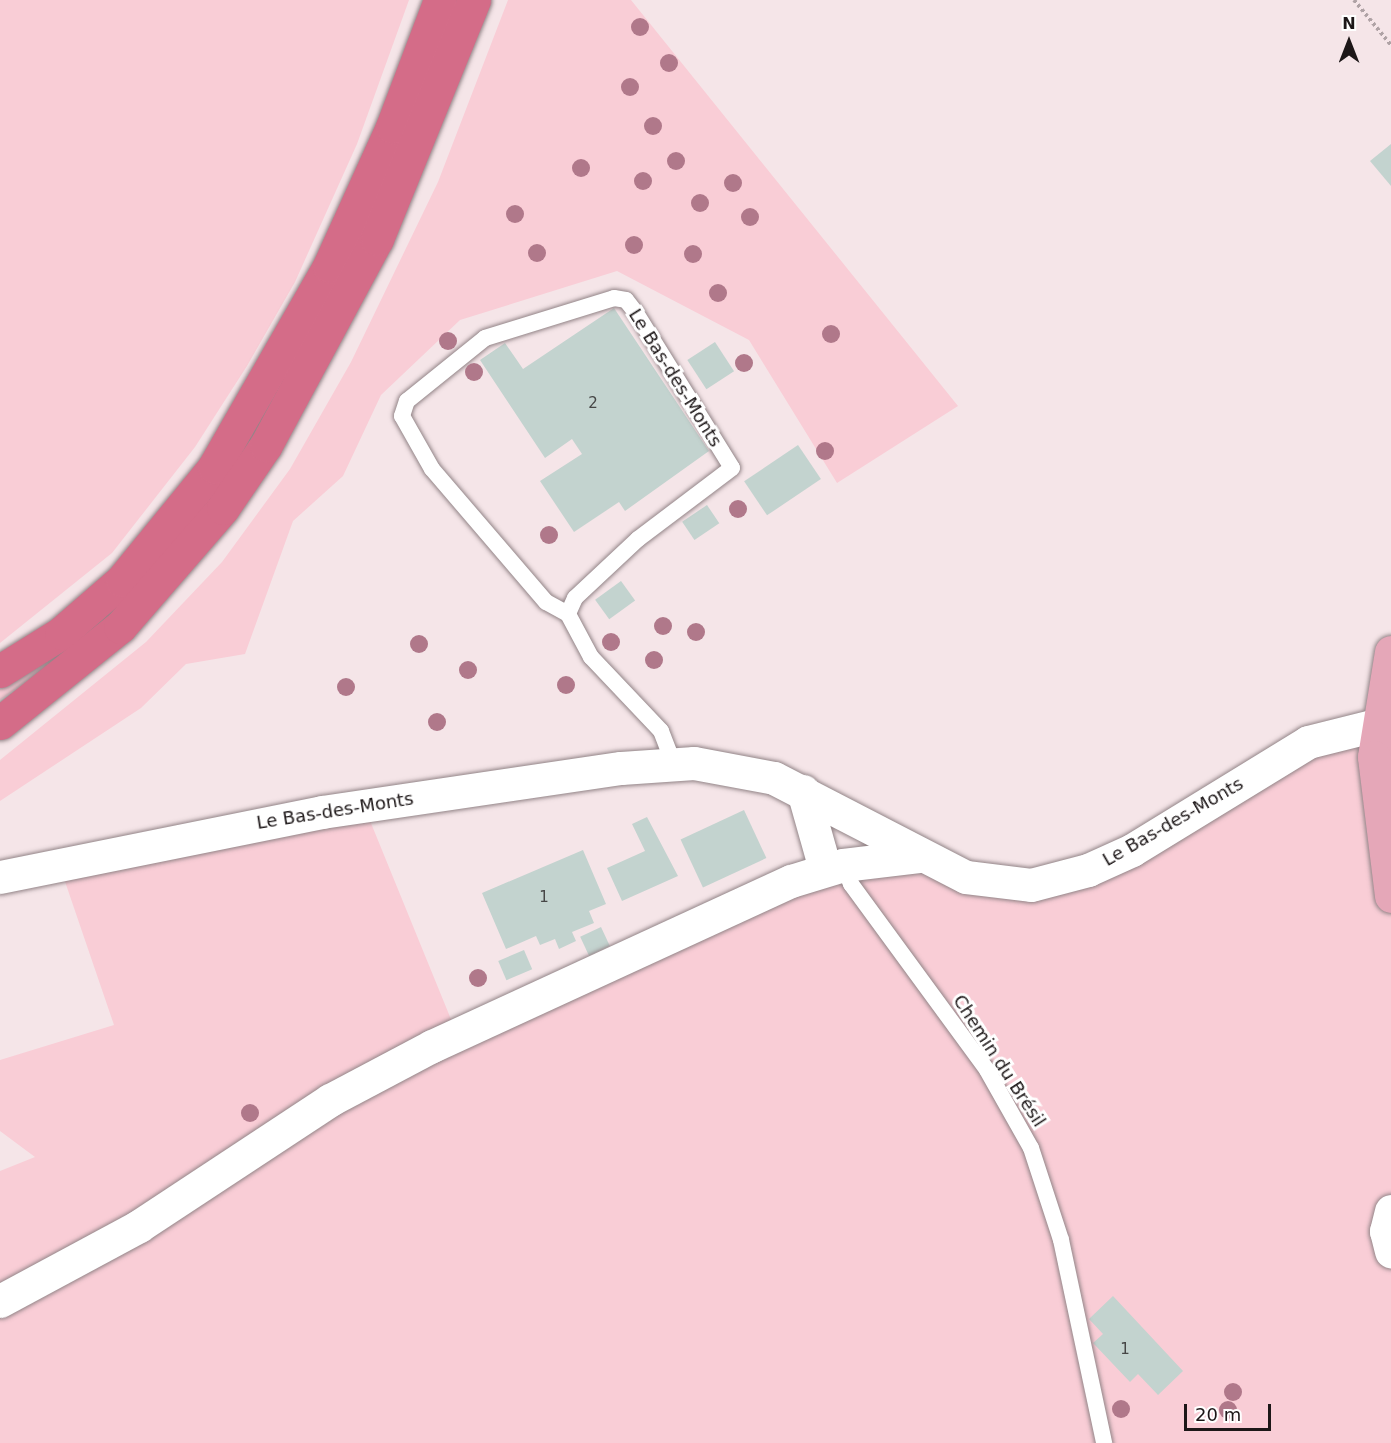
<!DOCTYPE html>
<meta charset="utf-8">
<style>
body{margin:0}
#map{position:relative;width:1391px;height:1443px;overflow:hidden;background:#f5e5e8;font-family:"DejaVu Sans",sans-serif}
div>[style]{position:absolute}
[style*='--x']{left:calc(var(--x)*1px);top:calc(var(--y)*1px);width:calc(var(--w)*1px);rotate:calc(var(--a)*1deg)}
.green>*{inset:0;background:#f9cdd6}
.building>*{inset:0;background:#c3d3cf;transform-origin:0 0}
.path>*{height:4px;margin-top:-2px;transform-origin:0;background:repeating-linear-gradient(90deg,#afa2a5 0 3px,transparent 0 6px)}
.roads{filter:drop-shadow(0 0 2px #928487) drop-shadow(0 0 2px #928487)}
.lane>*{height:16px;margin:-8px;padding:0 8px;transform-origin:8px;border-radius:8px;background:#fff}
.secondary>*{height:33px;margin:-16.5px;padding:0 16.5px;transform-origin:16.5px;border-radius:16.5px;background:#fff}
.primary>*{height:33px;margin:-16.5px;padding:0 16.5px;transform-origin:16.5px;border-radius:16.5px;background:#e5a7b8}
.highway>*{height:33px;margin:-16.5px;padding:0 16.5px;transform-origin:16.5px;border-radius:16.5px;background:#d46c88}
.trees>*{width:18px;height:18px;margin:-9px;border-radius:50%;background:#b0788a}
span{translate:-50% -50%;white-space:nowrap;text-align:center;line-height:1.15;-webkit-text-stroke:6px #fff;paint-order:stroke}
.number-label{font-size:15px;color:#464646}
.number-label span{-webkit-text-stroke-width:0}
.street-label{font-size:18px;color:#1d1718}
.north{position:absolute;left:1319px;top:12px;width:60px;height:60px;-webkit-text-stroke:4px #fff;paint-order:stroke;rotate:0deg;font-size:16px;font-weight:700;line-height:24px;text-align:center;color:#1d1718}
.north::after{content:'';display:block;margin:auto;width:21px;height:27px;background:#1d1718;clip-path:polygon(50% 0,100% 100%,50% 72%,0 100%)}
.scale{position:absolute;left:1184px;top:1404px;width:87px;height:27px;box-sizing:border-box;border:3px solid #1d1718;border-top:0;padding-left:8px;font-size:18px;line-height:21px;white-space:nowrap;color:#1d1718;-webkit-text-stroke:4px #fff;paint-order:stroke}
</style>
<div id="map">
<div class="green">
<i style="clip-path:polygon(0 0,409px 0,357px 144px,295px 282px,247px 366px,195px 447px,112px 553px,0 643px)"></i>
<i style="clip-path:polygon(508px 0,631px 0,958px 406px,837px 483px,749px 340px,617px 271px,460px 320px,381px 395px,343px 476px,293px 521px,245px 654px,186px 664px,141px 708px,0 801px,0 760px,146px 642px,222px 562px,290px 469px,351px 362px,438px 182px)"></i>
<i style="clip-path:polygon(77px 641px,40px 672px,0 700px,0 689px)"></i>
<i style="clip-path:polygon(1391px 652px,1391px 1443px,0 1443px,0 1171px,35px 1157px,0 1131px,0 1060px,114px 1025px,59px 864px,364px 806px,457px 1034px,858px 862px,1031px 885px,1375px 725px)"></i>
</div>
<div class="building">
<i style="clip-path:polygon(1391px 144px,1391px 186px,1370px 161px)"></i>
<i style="clip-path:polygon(614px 308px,709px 451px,625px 511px,619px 502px,574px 532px,540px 481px,582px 454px,572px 439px,545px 458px,480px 360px,505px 343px,523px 369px)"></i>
<i style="left:715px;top:342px;width:35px;height:33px;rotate:57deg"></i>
<i style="left:798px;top:445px;width:41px;height:65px;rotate:56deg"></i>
<i style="left:707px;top:505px;width:22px;height:30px;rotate:56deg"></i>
<i style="left:621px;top:581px;width:24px;height:32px;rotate:54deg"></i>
<i style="left:744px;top:810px;width:53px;height:70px;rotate:65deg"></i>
<i style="clip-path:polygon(647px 817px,678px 876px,622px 901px,607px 868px,645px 851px,632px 824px)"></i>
<i style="clip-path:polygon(583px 850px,606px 904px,589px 911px,594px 923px,572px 932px,576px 941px,559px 949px,555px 939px,540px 945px,536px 936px,506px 949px,482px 893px)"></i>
<i style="left:601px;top:927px;width:21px;height:23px;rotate:65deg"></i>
<i style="left:524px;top:950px;width:21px;height:28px;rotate:67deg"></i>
<i style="clip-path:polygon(1113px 1296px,1183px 1371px,1158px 1395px,1138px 1374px,1130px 1382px,1093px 1343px,1103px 1334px,1089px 1319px)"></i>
</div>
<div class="path">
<i style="--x:1354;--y:0;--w:58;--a:50.6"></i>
</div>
<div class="roads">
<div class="lane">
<i style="--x:568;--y:614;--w:25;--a:-151"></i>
<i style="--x:546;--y:602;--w:175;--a:-130.6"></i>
<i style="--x:432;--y:469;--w:61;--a:-119.5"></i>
<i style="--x:402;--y:416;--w:16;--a:-72"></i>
<i style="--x:407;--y:401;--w:100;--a:-38.9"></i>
<i style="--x:485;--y:338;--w:135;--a:-17.2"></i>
<i style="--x:614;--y:298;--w:12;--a:9"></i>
<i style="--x:626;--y:300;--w:16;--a:52"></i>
<i style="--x:636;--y:313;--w:182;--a:58.2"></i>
<i style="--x:732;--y:468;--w:118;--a:142.9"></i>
<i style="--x:638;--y:539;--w:86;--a:136.9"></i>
<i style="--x:575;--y:598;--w:17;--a:114"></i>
<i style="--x:568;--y:614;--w:49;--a:61.9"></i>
<i style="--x:591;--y:657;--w:102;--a:46.6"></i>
<i style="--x:661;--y:731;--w:34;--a:69"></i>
<i style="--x:843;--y:865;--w:21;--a:67"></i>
<i style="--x:851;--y:884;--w:230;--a:53.8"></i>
<i style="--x:987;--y:1070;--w:90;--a:60.6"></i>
<i style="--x:1031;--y:1148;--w:97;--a:71.9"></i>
<i style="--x:1061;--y:1240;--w:208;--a:78"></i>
</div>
<div class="secondary">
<i style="--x:803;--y:791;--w:81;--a:74.2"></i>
<i style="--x:0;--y:877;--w:328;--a:-11.4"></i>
<i style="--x:322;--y:812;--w:302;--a:-8.4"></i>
<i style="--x:621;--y:768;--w:73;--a:-3.9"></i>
<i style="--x:694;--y:763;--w:81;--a:10.6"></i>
<i style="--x:774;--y:778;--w:216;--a:27.3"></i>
<i style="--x:966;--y:877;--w:65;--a:7"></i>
<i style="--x:1031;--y:885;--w:59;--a:-14.7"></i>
<i style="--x:1088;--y:870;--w:48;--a:-24.4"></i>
<i style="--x:1132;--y:850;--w:206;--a:-31.5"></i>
<i style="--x:1308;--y:742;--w:70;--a:-14"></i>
<i style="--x:1391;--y:1211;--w:21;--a:104"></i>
<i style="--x:1386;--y:1231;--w:21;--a:76"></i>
<i style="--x:0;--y:1301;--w:158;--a:-28.3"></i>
<i style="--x:139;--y:1226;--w:229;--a:-33.4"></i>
<i style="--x:330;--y:1100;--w:115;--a:-27.9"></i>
<i style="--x:432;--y:1046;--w:395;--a:-24.7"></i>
<i style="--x:791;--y:881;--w:54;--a:-17.1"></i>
<i style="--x:843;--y:865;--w:76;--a:-6.8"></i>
</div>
<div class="primary">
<i style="--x:1391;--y:652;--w:106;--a:99.2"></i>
<i style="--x:1374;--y:757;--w:140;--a:83"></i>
</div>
<div class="highway">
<i style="--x:0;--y:671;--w:72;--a:-31.9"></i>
<i style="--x:61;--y:633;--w:81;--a:-41"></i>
<i style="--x:122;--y:580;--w:146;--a:-50.8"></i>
<i style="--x:214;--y:467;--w:232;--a:-60.2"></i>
<i style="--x:329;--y:266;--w:153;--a:-65.6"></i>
<i style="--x:392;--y:127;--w:136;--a:-69.3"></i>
<i style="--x:0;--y:723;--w:154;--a:-38.7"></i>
<i style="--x:120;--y:627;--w:157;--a:-49.1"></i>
<i style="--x:223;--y:508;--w:76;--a:-55.7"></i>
<i style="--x:266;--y:445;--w:234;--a:-61.7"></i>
<i style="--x:377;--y:239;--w:258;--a:-67.9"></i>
</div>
</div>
<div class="trees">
<i style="left:640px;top:27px"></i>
<i style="left:669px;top:63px"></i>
<i style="left:630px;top:87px"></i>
<i style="left:653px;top:126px"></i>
<i style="left:676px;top:161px"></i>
<i style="left:581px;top:168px"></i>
<i style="left:643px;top:181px"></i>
<i style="left:733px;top:183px"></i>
<i style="left:700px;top:203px"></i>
<i style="left:515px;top:214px"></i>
<i style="left:750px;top:217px"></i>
<i style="left:634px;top:245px"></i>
<i style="left:537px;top:253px"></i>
<i style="left:693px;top:254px"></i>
<i style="left:718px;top:293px"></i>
<i style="left:831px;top:334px"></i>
<i style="left:448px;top:341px"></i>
<i style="left:744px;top:363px"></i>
<i style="left:474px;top:372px"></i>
<i style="left:825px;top:451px"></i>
<i style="left:738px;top:509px"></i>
<i style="left:549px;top:535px"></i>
<i style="left:663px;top:626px"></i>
<i style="left:696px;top:632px"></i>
<i style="left:611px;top:642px"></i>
<i style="left:419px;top:644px"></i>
<i style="left:654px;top:660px"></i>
<i style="left:468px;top:670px"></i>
<i style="left:566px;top:685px"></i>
<i style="left:346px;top:687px"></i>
<i style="left:437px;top:722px"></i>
<i style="left:478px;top:978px"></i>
<i style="left:250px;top:1113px"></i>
<i style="left:1233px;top:1392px"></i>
<i style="left:1121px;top:1409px"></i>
<i style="left:1228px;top:1410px"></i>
</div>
<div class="number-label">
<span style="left:593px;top:404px">2</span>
<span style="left:544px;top:898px">1</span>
<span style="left:1125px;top:1350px">1</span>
</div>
<div class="street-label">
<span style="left:675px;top:378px;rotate:58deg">Le Bas-des-Monts</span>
<span style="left:335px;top:811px;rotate:-9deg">Le Bas-des-Monts</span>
<span style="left:1173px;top:822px;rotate:-30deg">Le Bas-des-Monts</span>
<span style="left:999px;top:1061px;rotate:57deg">Chemin du Brésil</span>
</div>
<div class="north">N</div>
<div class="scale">20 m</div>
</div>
